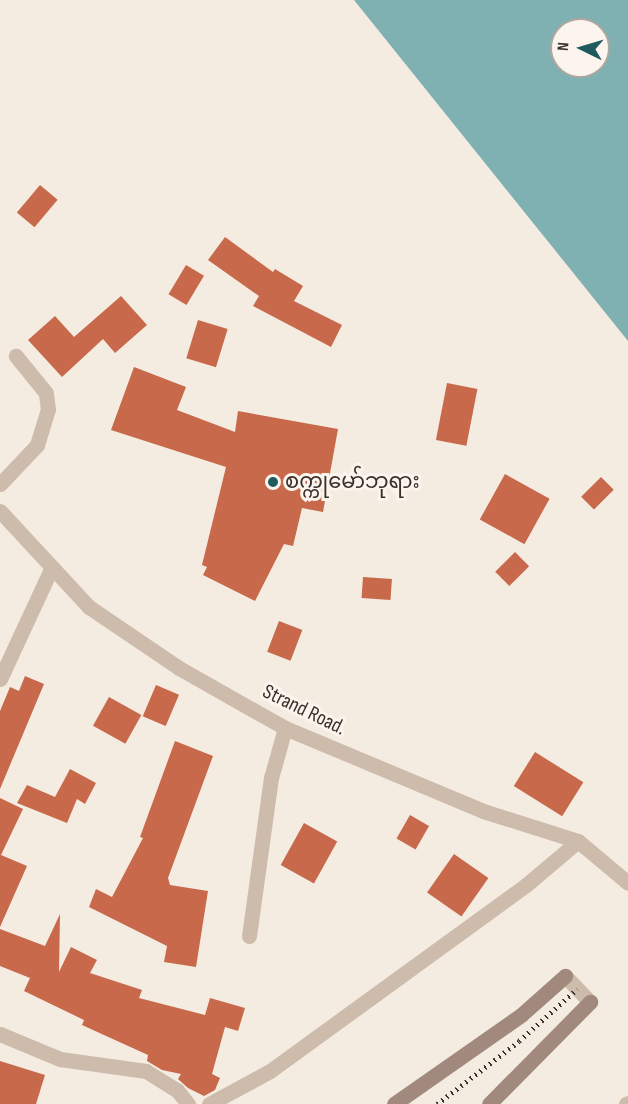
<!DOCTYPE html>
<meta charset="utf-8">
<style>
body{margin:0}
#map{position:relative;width:628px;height:1104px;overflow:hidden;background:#f4ebe1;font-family:"Sofia Sans Condensed","Noto Sans Myanmar",sans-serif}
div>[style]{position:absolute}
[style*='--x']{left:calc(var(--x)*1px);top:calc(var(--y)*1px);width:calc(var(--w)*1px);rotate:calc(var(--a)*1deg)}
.water>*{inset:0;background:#7fb0b2}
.building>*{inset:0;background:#c8694b;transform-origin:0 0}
.minor>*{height:15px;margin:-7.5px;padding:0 7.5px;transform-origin:7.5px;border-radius:7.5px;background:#cdbbac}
.secondary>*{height:15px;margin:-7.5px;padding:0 7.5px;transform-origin:7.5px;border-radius:7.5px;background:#a18a7d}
.rail>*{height:4.5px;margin-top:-2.25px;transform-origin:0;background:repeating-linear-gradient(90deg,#3b302b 0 1.5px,transparent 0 6px)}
.dots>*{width:16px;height:16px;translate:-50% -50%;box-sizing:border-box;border:3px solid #fbf5ee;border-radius:50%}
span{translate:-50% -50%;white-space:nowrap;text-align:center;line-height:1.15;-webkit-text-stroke:6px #fbf5ee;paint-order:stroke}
.poi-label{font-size:21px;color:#3b302b}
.left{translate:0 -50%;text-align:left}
.street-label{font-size:21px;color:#3b302b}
.north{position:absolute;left:550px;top:18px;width:60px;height:60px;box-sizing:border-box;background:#fbf5ee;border:2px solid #aea6a0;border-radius:50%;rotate:275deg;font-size:16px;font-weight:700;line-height:24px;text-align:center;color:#3b302b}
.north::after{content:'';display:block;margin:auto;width:21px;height:27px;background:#1f5a5e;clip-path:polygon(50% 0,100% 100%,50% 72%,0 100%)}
</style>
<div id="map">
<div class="water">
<i style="clip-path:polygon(evenodd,354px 0,628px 0,628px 341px,354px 0,562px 30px,598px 30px,598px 66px,562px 66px,562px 30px)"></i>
</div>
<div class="building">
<i style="left:40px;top:185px;width:23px;height:36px;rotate:40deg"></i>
<i style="clip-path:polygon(225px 237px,273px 272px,275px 269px,303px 286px,294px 301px,342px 325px,331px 347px,253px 306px,259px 296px,208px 260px)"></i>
<i style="left:186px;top:265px;width:21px;height:34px;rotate:31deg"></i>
<i style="clip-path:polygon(121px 296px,147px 325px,115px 353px,103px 339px,62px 377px,28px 340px,55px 316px,74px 337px)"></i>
<i style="left:198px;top:320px;width:31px;height:40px;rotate:17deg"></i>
<i style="clip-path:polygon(134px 367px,186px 387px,177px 410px,235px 432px,238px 411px,338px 429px,323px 512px,302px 508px,293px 546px,284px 544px,255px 601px,203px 575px,207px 567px,202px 565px,226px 467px,111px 430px)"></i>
<i style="left:447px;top:383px;width:31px;height:58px;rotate:11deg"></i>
<i style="left:505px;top:474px;width:51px;height:52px;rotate:29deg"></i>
<i style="left:601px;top:477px;width:18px;height:28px;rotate:45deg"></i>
<i style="left:515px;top:552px;width:20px;height:28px;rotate:45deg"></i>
<i style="left:363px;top:577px;width:29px;height:21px;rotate:4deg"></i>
<i style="left:279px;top:621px;width:25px;height:33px;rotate:21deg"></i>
<i style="clip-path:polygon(25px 676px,44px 684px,0 789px,0 711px,10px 687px,19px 691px)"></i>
<i style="left:156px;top:685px;width:25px;height:34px;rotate:23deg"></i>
<i style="left:109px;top:697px;width:37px;height:33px;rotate:29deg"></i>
<i style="clip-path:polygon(175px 741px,213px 756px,168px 878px,170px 885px,208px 891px,196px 967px,164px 962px,167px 946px,89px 907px,96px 889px,112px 897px,143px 838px,140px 837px)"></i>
<i style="left:535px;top:752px;width:57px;height:40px;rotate:32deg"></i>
<i style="clip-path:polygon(70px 769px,96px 783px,85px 804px,77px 799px,67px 823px,17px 803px,27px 785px,55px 797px)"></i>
<i style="clip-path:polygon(0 798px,23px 809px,1px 855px,27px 866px,0 927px)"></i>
<i style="left:410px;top:815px;width:22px;height:27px;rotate:30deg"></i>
<i style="left:304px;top:823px;width:38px;height:48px;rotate:29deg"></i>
<i style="left:454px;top:854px;width:42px;height:47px;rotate:35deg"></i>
<i style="clip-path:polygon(60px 914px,59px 972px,71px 947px,97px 960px,90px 973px,142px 990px,139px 998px,205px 1015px,210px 998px,245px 1008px,238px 1031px,225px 1027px,212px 1074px,220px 1078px,215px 1090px,204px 1096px,188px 1088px,178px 1079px,181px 1074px,162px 1070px,147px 1061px,148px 1055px,82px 1025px,84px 1020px,24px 991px,30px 978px,0 966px,0 929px,45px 946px)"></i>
<i style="clip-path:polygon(0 1061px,45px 1075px,36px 1104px,0 1104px)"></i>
</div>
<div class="minor">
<i style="--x:0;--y:484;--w:54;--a:-46.5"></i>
<i style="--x:37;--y:445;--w:37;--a:-73"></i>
<i style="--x:48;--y:410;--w:17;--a:-97"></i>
<i style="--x:46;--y:393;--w:48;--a:-129"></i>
<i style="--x:0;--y:511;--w:131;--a:47.2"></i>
<i style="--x:89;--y:607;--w:109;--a:34.1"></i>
<i style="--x:179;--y:668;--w:122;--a:29.5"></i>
<i style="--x:285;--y:728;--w:215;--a:22.7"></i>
<i style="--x:483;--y:811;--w:100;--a:17.5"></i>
<i style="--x:578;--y:841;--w:65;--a:40"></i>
<i style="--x:0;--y:679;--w:123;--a:-65.1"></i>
<i style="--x:249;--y:936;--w:160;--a:-82.1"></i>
<i style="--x:271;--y:778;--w:52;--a:-74.4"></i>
<i style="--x:565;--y:976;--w:36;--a:46"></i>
<i style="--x:0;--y:1034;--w:65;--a:22.6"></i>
<i style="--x:60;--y:1059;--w:87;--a:7.9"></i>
<i style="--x:146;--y:1071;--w:36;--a:32"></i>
<i style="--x:177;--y:1090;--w:18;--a:52"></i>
<i style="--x:209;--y:1104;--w:69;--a:-28.4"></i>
<i style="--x:270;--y:1071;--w:316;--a:-36"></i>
<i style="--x:526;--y:885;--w:68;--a:-40.2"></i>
<i style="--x:626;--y:1104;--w:2;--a:-27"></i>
</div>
<div class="secondary">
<i style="--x:394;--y:1104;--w:155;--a:-35"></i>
<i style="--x:521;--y:1015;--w:59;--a:-41.6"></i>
<i style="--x:489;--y:1104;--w:144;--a:-45.3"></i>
</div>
<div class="rail">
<i style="--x:437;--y:1104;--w:103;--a:-37.5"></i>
<i style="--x:519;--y:1041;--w:78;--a:-41.9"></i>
</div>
<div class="dots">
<i style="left:273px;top:482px;background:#1f5a5e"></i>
</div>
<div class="poi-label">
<span class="left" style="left:285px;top:482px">စက္ကုမော်ဘုရား</span>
</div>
<div class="street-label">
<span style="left:304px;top:710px;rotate:26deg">Strand Road.</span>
</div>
<div class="north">N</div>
</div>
